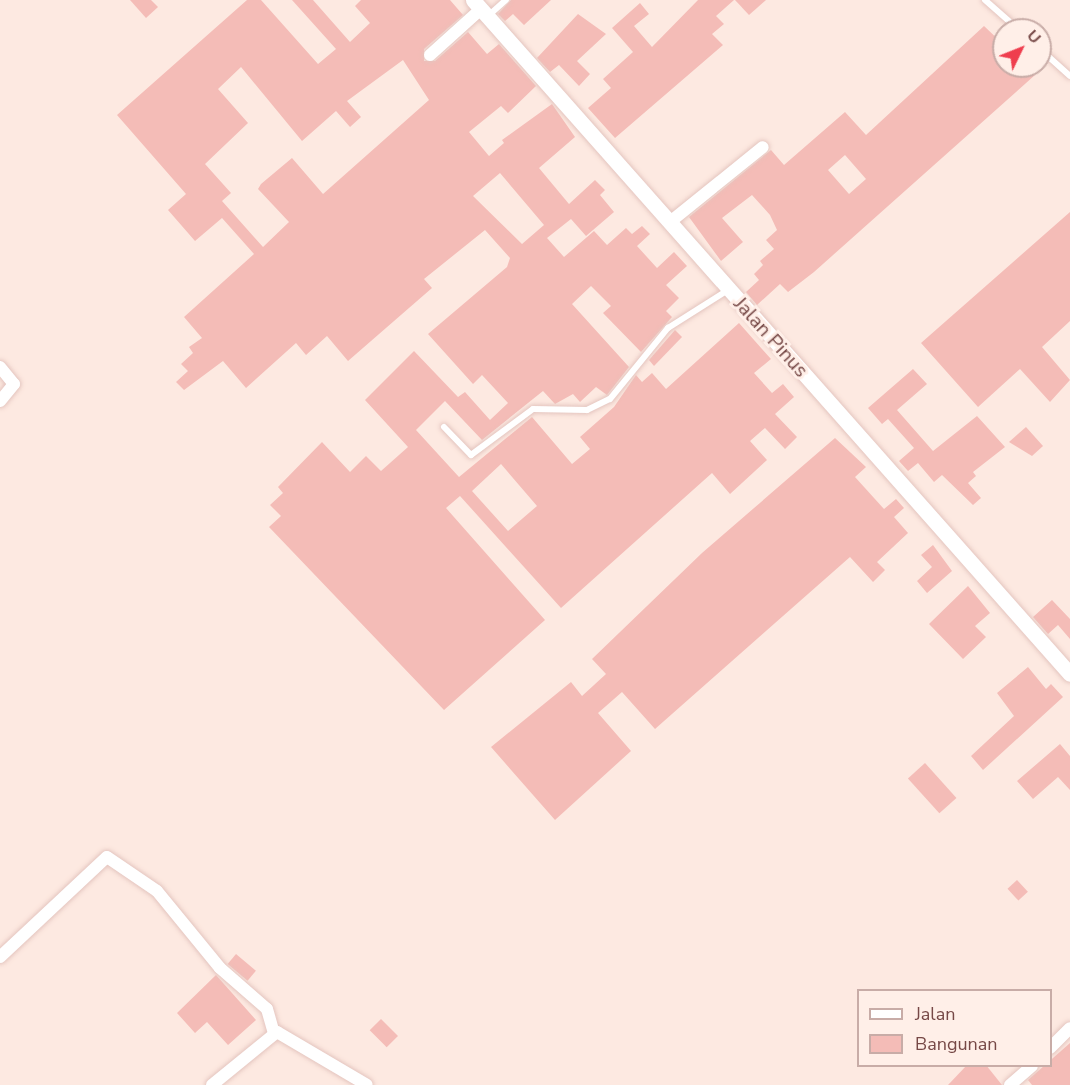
<!DOCTYPE html>
<style>
body{margin:0}
#map{position:relative;width:1070px;height:1085px;overflow:hidden;background:#fde9e1;font-family:"Nunito Sans",sans-serif}
div>[style]{position:absolute}
[style*='--x']{left:calc(var(--x)*1px);top:calc(var(--y)*1px);width:calc(var(--w)*1px);rotate:calc(var(--a)*1deg)}
.building>*{inset:0;background:#f4bcb7;transform-origin:0 0}
.roads{filter:drop-shadow(0 0 2px #e4c5bf) drop-shadow(0 0 2px #e4c5bf)}
.service>*{height:6px;margin:-3px;padding:0 3px;transform-origin:3px;border-radius:3px;background:#fff}
.minor>*{height:12px;margin:-6px;padding:0 6px;transform-origin:6px;border-radius:6px;background:#fff}
.tertiary>*{height:15px;margin:-7.5px;padding:0 7.5px;transform-origin:7.5px;border-radius:7.5px;background:#fff}
span{translate:-50% -50%;white-space:nowrap;text-align:center;line-height:1.15;-webkit-text-stroke:6px #ffefe8;paint-order:stroke}
.street-label{font-size:20px;color:#764846}
.legend{position:absolute;left:857px;top:989px;width:195px;height:78px;box-sizing:border-box;background:#ffefe8;border:2px solid #c8aca7;margin:0;padding:8px 10px;list-style:none;font-size:18px;color:#764846}
.legend li{display:flex;align-items:center;gap:12px;height:30px}
.legend b{width:30px;border:2px solid #c8aca7}
.north{position:absolute;left:992px;top:18px;width:60px;height:60px;box-sizing:border-box;background:#ffefe8;border:2px solid #c8aca7;border-radius:50%;rotate:47deg;font-size:16px;font-weight:700;line-height:24px;text-align:center;color:#764846}
.north::after{content:'';display:block;margin:auto;width:21px;height:27px;background:#ef3e4e;clip-path:polygon(50% 0,100% 100%,50% 72%,0 100%)}
</style>
<div id="map">
<div class="building">
<i style="clip-path:polygon(130px 0,151px 0,158px 7px,146px 18px)"></i>
<i style="clip-path:polygon(evenodd,247px 0,261px 0,318px 64px,336px 49px,292px 0,313px 0,350px 42px,370px 23px,355px 6px,361px 0,450px 0,463px 15px,424px 49px,424px 61px,435px 61px,468px 32px,487px 54px,499px 44px,536px 86px,508px 113px,501px 106px,469px 132px,489px 156px,504px 143px,502px 140px,552px 104px,575px 137px,539px 168px,569px 204px,595px 180px,605px 190px,600px 195px,614px 212px,586px 236px,571px 219px,547px 238px,564px 257px,594px 231px,607px 245px,626px 228px,632px 234px,642px 226px,650px 234px,637px 246px,657px 268px,674px 252px,687px 266px,666px 285px,679px 298px,666px 311px,672px 317px,641px 352px,603px 313px,611px 306px,591px 286px,572px 304px,629px 367px,607px 395px,596px 387px,580px 402px,573px 394px,555px 404px,543px 391px,482px 440px,445px 401px,416px 430px,459px 477px,532px 417px,572px 464px,590px 449px,580px 437px,614px 407px,636px 375px,642px 382px,652px 373px,666px 389px,739px 323px,771px 359px,754px 373px,772px 393px,783px 384px,794px 397px,775px 414px,797px 437px,785px 449px,765px 428px,750px 441px,767px 460px,730px 494px,712px 473px,561px 608px,460px 496px,446px 508px,545px 620px,444px 710px,269px 527px,281px 516px,270px 505px,283px 493px,278px 487px,322px 442px,350px 472px,366px 456px,381px 471px,408px 447px,365px 400px,414px 351px,458px 397px,465px 392px,490px 420px,508px 403px,482px 375px,473px 384px,428px 334px,507px 267px,510px 258px,485px 230px,424px 279px,432px 288px,348px 361px,327px 336px,306px 355px,296px 343px,246px 388px,223px 361px,184px 390px,176px 382px,188px 371px,181px 364px,193px 353px,189px 347px,202px 338px,184px 317px,254px 254px,222px 218px,195px 241px,168px 210px,186px 194px,117px 115px,247px 0,403px 60px,429px 100px,323px 194px,292px 158px,261px 184px,258px 189px,289px 222px,263px 247px,222px 201px,231px 193px,205px 164px,248px 123px,218px 89px,241px 67px,302px 141px,336px 111px,350px 127px,361px 117px,347px 101px,403px 60px,247px 0,500px 173px,544px 225px,522px 244px,473px 196px,500px 173px,247px 0,501px 464px,537px 506px,508px 531px,472px 491px,501px 464px)"></i>
<i style="clip-path:polygon(511px 0,551px 0,524px 25px,513px 14px,505px 21px,498px 14px)"></i>
<i style="clip-path:polygon(698px 0,734px 0,716px 16px,724px 24px,712px 34px,723px 45px,615px 138px,588px 108px,611px 88px,603px 79px,633px 52px,612px 28px,640px 3px,649px 14px,634px 26px,652px 47px)"></i>
<i style="clip-path:polygon(735px 0,766px 0,749px 15px)"></i>
<i style="clip-path:polygon(578px 14px,606px 34px,577px 61px,590px 74px,579px 86px,559px 65px,550px 72px,537px 58px)"></i>
<i style="clip-path:polygon(evenodd,984px 26px,1004px 45px,1004px 66px,1026px 66px,1035px 75px,814px 272px,788px 292px,780px 284px,757px 305px,746px 292px,759px 280px,754px 274px,763px 265px,760px 261px,774px 249px,766px 240px,777px 230px,770px 215px,752px 195px,722px 218px,743px 242px,721px 261px,689px 217px,771px 150px,784px 165px,845px 112px,866px 135px,984px 26px,845px 155px,866px 179px,849px 194px,828px 170px,845px 155px)"></i>
<i style="clip-path:polygon(1070px 212px,1070px 321px,1042px 347px,1070px 380px,1050px 402px,1020px 369px,978px 407px,921px 343px)"></i>
<i style="clip-path:polygon(675px 330px,682px 337px,654px 366px,649px 360px)"></i>
<i style="clip-path:polygon(913px 369px,927px 384px,897px 410px,933px 451px,977px 416px,1005px 447px,973px 472px,976px 476px,968px 483px,981px 498px,973px 505px,942px 475px,934px 482px,918px 463px,908px 471px,899px 461px,914px 448px,888px 419px,882px 424px,868px 408px)"></i>
<i style="clip-path:polygon(1026px 427px,1043px 446px,1032px 456px,1009px 442px)"></i>
<i style="clip-path:polygon(835px 438px,866px 467px,855px 477px,884px 509px,896px 499px,904px 508px,894px 517px,908px 533px,877px 562px,885px 570px,873px 582px,850px 557px,655px 729px,622px 692px,598px 713px,631px 751px,555px 820px,491px 747px,571px 682px,582px 696px,606px 674px,592px 659px,702px 553px)"></i>
<i style="clip-path:polygon(933px 545px,952px 571px,927px 593px,917px 581px,932px 567px,921px 555px)"></i>
<i style="clip-path:polygon(968px 586px,990px 613px,975px 626px,986px 637px,963px 659px,929px 624px)"></i>
<i style="clip-path:polygon(1052px 600px,1070px 619px,1070px 639px,1058px 625px,1048px 634px,1033px 617px)"></i>
<i style="clip-path:polygon(1028px 667px,1046px 689px,1051px 684px,1063px 697px,983px 770px,971px 756px,1014px 716px,997px 693px)"></i>
<i style="clip-path:polygon(1060px 744px,1070px 756px,1070px 790px,1058px 777px,1033px 799px,1017px 781px)"></i>
<i style="left:925px;top:763px;width:47px;height:23px;rotate:48deg"></i>
<i style="left:1017px;top:880px;width:16px;height:13px;rotate:47deg"></i>
<i style="left:236px;top:954px;width:26px;height:13px;rotate:40deg"></i>
<i style="clip-path:polygon(216px 975px,256px 1020px,228px 1045px,207px 1022px,195px 1033px,177px 1013px)"></i>
<i style="left:381px;top:1019px;width:24px;height:16px;rotate:45deg"></i>
<i style="clip-path:polygon(1070px 1043px,1070px 1085px,1032px 1085px,1028px 1080px)"></i>
<i style="clip-path:polygon(967px 1065px,986px 1065px,1002px 1085px,948px 1085px)"></i>
</div>
<div class="roads">
<div class="service">
<i style="--x:985;--y:0;--w:45;--a:41.4"></i>
<i style="--x:488;--y:16;--w:24;--a:-42"></i>
<i style="--x:1040;--y:49;--w:40;--a:42"></i>
<i style="--x:444;--y:427;--w:39;--a:46"></i>
<i style="--x:471;--y:455;--w:77;--a:-36.6"></i>
<i style="--x:533;--y:409;--w:54;--a:1.1"></i>
<i style="--x:587;--y:410;--w:25;--a:-26"></i>
<i style="--x:610;--y:399;--w:92;--a:-50.8"></i>
<i style="--x:668;--y:328;--w:71;--a:-32.3"></i>
</div>
<div class="minor">
<i style="--x:430;--y:55;--w:69;--a:-42"></i>
<i style="--x:670;--y:222;--w:119;--a:-38.9"></i>
<i style="--x:0;--y:367;--w:22;--a:51"></i>
<i style="--x:14;--y:384;--w:22;--a:129"></i>
<i style="--x:0;--y:957;--w:146;--a:-43.1"></i>
<i style="--x:107;--y:857;--w:60;--a:34.2"></i>
<i style="--x:157;--y:891;--w:99;--a:50.7"></i>
<i style="--x:220;--y:968;--w:62;--a:41.1"></i>
<i style="--x:267;--y:1009;--w:25;--a:74"></i>
<i style="--x:1050;--y:1048;--w:28;--a:-45"></i>
<i style="--x:212;--y:1085;--w:84;--a:-39.2"></i>
<i style="--x:277;--y:1032;--w:104;--a:30.5"></i>
<i style="--x:1010;--y:1085;--w:29;--a:-41"></i>
</div>
<div class="tertiary">
<i style="--x:473;--y:0;--w:900;--a:48.47"></i>
</div>
</div>
<div class="street-label">
<span style="left:771px;top:337px;rotate:48deg">Jalan Pinus</span>
</div>
<ul class="legend">
<li><b style="height:8px;background:#fff"></b>Jalan</li>
<li><b style="height:16px;background:#f4bcb7"></b>Bangunan</li>
</ul>
<div class="north">U</div>
</div>
